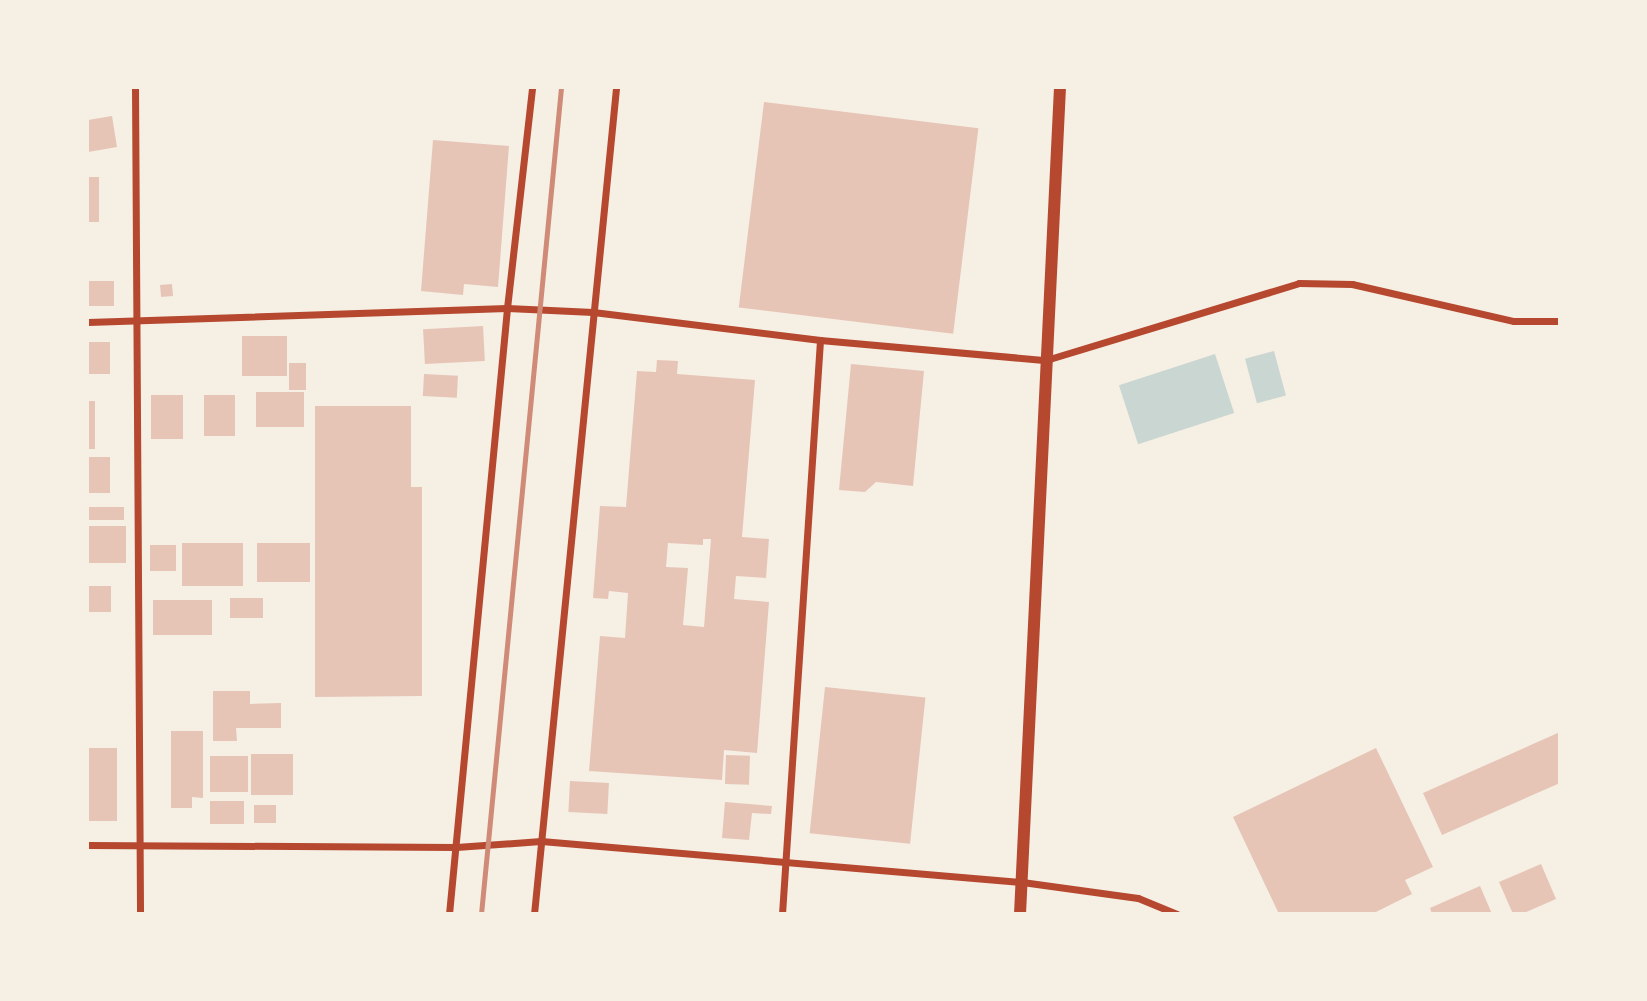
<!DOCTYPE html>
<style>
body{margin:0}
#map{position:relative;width:1647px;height:1001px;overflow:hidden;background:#f6efe4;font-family:"Varela Round",sans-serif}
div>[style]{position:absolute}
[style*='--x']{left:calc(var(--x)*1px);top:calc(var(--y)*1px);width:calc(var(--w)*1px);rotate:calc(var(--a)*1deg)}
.water>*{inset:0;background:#c9d6d2;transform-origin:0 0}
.building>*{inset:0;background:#e6c5b7;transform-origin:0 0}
.minor>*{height:7px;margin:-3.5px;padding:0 3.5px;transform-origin:3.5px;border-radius:3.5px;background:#b5482f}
.tertiary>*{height:12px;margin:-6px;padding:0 6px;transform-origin:6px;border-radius:6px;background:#b5482f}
.rail>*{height:5px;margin:-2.5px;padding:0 2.5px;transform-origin:2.5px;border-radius:2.5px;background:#cf8b77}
span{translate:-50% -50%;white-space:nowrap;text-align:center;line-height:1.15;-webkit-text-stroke:7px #f6efe4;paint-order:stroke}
.frame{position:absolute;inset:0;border:89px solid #f6efe4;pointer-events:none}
</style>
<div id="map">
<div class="water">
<i style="left:1274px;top:351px;width:46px;height:30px;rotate:75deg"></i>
<i style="left:1215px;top:354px;width:62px;height:101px;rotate:72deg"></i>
</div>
<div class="building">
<i style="left:764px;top:102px;width:216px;height:207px;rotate:7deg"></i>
<i style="clip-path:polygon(112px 116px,117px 147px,88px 152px,88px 120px)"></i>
<i style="clip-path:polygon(433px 140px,509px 146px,498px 287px,464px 284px,463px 295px,421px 291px)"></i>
<i style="left:88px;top:177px;width:11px;height:45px"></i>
<i style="left:88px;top:281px;width:26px;height:25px"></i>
<i style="left:172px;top:284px;width:12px;height:12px;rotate:85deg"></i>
<i style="left:483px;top:326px;width:35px;height:60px;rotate:87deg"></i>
<i style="left:242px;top:336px;width:45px;height:40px"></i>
<i style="left:110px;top:342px;width:32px;height:22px;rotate:90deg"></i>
<i style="clip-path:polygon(evenodd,657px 360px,678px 361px,677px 374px,755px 380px,742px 537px,769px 539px,766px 578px,736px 576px,734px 599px,769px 602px,757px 753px,724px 750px,722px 780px,589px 771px,600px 636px,625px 638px,628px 593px,609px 591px,608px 599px,593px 598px,600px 506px,626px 507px,637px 371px,656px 372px,657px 360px,703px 539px,711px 539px,704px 627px,683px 625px,688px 568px,666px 567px,668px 543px,703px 545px,703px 539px)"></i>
<i style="left:289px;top:363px;width:17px;height:27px"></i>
<i style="clip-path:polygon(851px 364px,924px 371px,913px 486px,876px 482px,865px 492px,839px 490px)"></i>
<i style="left:424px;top:374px;width:34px;height:22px;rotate:3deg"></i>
<i style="left:256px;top:392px;width:48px;height:35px"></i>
<i style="left:151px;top:395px;width:32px;height:44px"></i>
<i style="left:204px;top:395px;width:31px;height:41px"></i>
<i style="left:88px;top:401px;width:7px;height:48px"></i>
<i style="clip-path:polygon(315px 406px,411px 406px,411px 487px,422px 487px,422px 696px,315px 697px)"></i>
<i style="left:88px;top:457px;width:22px;height:36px"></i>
<i style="left:124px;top:507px;width:13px;height:35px;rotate:90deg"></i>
<i style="left:88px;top:526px;width:38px;height:37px"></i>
<i style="left:182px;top:543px;width:61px;height:43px"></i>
<i style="left:257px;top:543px;width:53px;height:39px"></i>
<i style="left:150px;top:545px;width:26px;height:26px"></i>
<i style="left:88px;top:586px;width:23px;height:26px"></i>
<i style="left:263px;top:598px;width:20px;height:33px;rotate:90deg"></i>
<i style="left:153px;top:600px;width:59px;height:35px"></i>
<i style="left:825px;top:687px;width:101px;height:147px;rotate:6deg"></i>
<i style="clip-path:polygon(213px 691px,250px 691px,250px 704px,281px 703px,281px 728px,236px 728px,237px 741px,213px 741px)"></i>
<i style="clip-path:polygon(171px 731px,203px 731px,203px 798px,192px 797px,192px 808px,171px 808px)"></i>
<i style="clip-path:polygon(1560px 732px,1560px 783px,1442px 835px,1423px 793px)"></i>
<i style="left:88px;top:748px;width:29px;height:73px"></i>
<i style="clip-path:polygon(1376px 748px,1433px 867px,1405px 880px,1412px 894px,1372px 914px,1279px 914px,1233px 817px)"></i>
<i style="left:251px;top:754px;width:42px;height:41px"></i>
<i style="left:726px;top:755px;width:24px;height:29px;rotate:2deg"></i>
<i style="left:210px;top:756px;width:38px;height:36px"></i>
<i style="left:570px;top:781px;width:39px;height:31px;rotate:3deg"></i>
<i style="left:210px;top:801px;width:34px;height:23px"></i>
<i style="clip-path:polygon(725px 802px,772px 806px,771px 814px,752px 813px,749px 840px,722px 838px)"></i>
<i style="left:254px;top:805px;width:22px;height:18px"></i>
<i style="clip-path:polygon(1541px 864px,1556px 899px,1522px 914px,1513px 914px,1499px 882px)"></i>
<i style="clip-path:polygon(1480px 886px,1492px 914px,1432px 914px,1430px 908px)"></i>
</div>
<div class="minor">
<i style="--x:135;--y:88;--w:826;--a:89.65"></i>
<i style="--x:88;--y:322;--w:419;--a:-1.9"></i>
<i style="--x:507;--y:308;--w:86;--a:2.7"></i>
<i style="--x:593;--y:312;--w:229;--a:7"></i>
<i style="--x:820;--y:340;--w:227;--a:5.1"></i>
<i style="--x:1046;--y:360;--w:264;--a:-16.9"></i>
<i style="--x:1299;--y:283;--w:53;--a:1.1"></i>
<i style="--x:1352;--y:284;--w:166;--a:12.9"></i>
<i style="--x:1514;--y:321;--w:46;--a:0"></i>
<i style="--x:88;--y:845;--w:368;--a:0.3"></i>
<i style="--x:456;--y:847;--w:85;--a:-4"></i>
<i style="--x:541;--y:841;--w:483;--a:4.9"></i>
<i style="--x:1022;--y:882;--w:117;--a:7.9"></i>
<i style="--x:1138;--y:898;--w:42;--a:22.3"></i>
<i style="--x:449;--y:914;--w:609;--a:-84.53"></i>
<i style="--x:507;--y:308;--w:221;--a:-83.5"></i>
<i style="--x:534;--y:914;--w:830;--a:-84.33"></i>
<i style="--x:782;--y:914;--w:575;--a:-86.21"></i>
</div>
<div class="tertiary">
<i style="--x:1020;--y:914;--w:827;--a:-87.23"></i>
</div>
<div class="rail">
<i style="--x:481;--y:914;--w:830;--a:-84.47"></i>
</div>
<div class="frame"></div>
</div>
